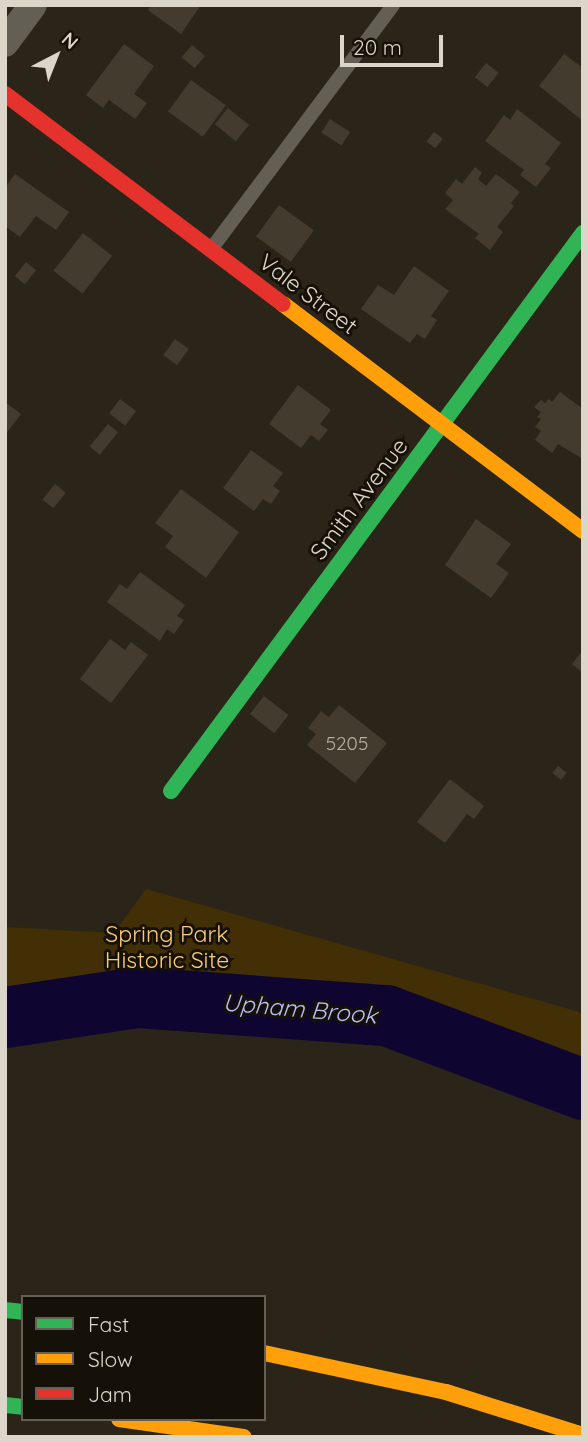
<!DOCTYPE html>
<style>
body{margin:0}
#map{position:relative;width:588px;height:1442px;overflow:hidden;background:#2b2519;font-family:Quicksand,sans-serif}
div>[style]{position:absolute}
[style*='--x']{left:calc(var(--x)*1px);top:calc(var(--y)*1px);width:calc(var(--w)*1px);rotate:calc(var(--a)*1deg)}
.green>*{inset:0;background:#432f05}
.river>*{height:61px;margin:-30.5px;padding:0 30.5px;transform-origin:30.5px;border-radius:30.5px;background:#0f0531}
.building>*{inset:0;background:#433c2e;transform-origin:0 0}
.lane>*{height:14px;margin:-7px;padding:0 7px;transform-origin:7px;border-radius:7px;background:#635f55}
.street>*{height:28px;margin:-14px;padding:0 14px;transform-origin:14px;border-radius:14px;background:#635f55}
.fast>*{height:16px;margin:-8px;padding:0 8px;transform-origin:8px;border-radius:8px;background:#30b455}
.slow>*{height:16px;margin:-8px;padding:0 8px;transform-origin:8px;border-radius:8px;background:#ff9f0a}
.jam>*{height:16px;margin:-8px;padding:0 8px;transform-origin:8px;border-radius:8px;background:#e5322d}
span{translate:-50% -50%;white-space:nowrap;text-align:center;line-height:1.15;-webkit-text-stroke:6px #161108;paint-order:stroke}
.number-label{font-size:19px;color:#b6afa2}
.number-label span{-webkit-text-stroke-width:0}
.street-label{font-size:23px;color:#dcd5c9}
.park-label{font-size:23px;color:#f9ca77}
.water-label{font-size:24px;color:#b9bdfa;font-style:italic}
.frame{position:absolute;inset:0;border:7px solid #dcd5c9;pointer-events:none}
.legend{position:absolute;left:21px;top:1295px;width:245px;height:126px;box-sizing:border-box;background:#161108;border:2px solid #655f55;margin:0;padding:9px 12px;list-style:none;font-size:21px;color:#dcd5c9}
.legend li{display:flex;align-items:center;gap:14px;height:35px}
.legend b{width:35px;border:2px solid #655f55}
.north{position:absolute;left:21px;top:21px;width:70px;height:70px;-webkit-text-stroke:5px #161108;paint-order:stroke;rotate:42deg;font-size:19px;font-weight:700;line-height:28px;text-align:center;color:#dcd5c9}
.north::after{content:'';display:block;margin:auto;width:24px;height:32px;background:#dcd5c9;clip-path:polygon(50% 0,100% 100%,50% 72%,0 100%)}
.scale{position:absolute;left:340px;top:35px;width:103px;height:32px;box-sizing:border-box;border:4px solid #dcd5c9;border-top:0;padding-left:9px;font-size:21px;line-height:24px;white-space:nowrap;color:#dcd5c9;-webkit-text-stroke:5px #161108;paint-order:stroke}
</style>
<div id="map">
<div class="green">
<i style="clip-path:polygon(146px 889px,583px 1013px,583px 1076px,407px 1040px,321px 992px,142px 998px,5px 1027px,5px 927px,114px 933px)"></i>
</div>
<div class="river">
<i style="--x:5;--y:1017;--w:134;--a:-8.6"></i>
<i style="--x:138;--y:997;--w:249;--a:4.2"></i>
<i style="--x:386;--y:1015;--w:210;--a:20.6"></i>
</div>
<div class="building">
<i style="clip-path:polygon(151px 5px,201px 5px,181px 34px,148px 10px)"></i>
<i style="clip-path:polygon(124px 44px,154px 66px,134px 94px,147px 103px,135px 119px,109px 100px,103px 108px,86px 95px)"></i>
<i style="left:192px;top:45px;width:17px;height:16px;rotate:40deg"></i>
<i style="clip-path:polygon(564px 54px,583px 68px,583px 121px,539px 86px)"></i>
<i style="left:486px;top:63px;width:16px;height:18px;rotate:38deg"></i>
<i style="left:191px;top:80px;width:43px;height:39px;rotate:36deg"></i>
<i style="left:228px;top:108px;width:27px;height:21px;rotate:39deg"></i>
<i style="clip-path:polygon(517px 109px,561px 143px,545px 164px,551px 168px,536px 187px,520px 175px,524px 170px,485px 141px,504px 115px,510px 120px)"></i>
<i style="left:330px;top:119px;width:24px;height:16px;rotate:33deg"></i>
<i style="left:434px;top:132px;width:11px;height:12px;rotate:38deg"></i>
<i style="clip-path:polygon(475px 167px,482px 173px,478px 179px,486px 186px,496px 174px,520px 192px,511px 203px,514px 206px,497px 227px,503px 232px,490px 250px,475px 238px,479px 234px,445px 209px,453px 200px,445px 193px,456px 179px,462px 184px)"></i>
<i style="clip-path:polygon(15px 174px,69px 212px,56px 230px,36px 216px,20px 237px,5px 226px,5px 188px)"></i>
<i style="left:279px;top:205px;width:43px;height:39px;rotate:36deg"></i>
<i style="left:83px;top:233px;width:37px;height:48px;rotate:38deg"></i>
<i style="left:26px;top:262px;width:13px;height:18px;rotate:39deg"></i>
<i style="clip-path:polygon(414px 266px,449px 291px,431px 316px,437px 320px,425px 339px,417px 334px,410px 343px,361px 309px,378px 285px,394px 295px)"></i>
<i style="left:175px;top:339px;width:17px;height:20px;rotate:36deg"></i>
<i style="clip-path:polygon(298px 385px,331px 410px,320px 424px,328px 430px,319px 441px,311px 435px,301px 448px,269px 424px)"></i>
<i style="clip-path:polygon(560px 392px,583px 409px,583px 459px,558px 444px,552px 453px,535px 440px,541px 431px,535px 427px,541px 419px,537px 417px,541px 412px,534px 407px,541px 400px,545px 403px,549px 399px,552px 402px)"></i>
<i style="left:120px;top:399px;width:20px;height:18px;rotate:37deg"></i>
<i style="clip-path:polygon(5px 402px,21px 414px,5px 435px)"></i>
<i style="left:108px;top:424px;width:13px;height:29px;rotate:39deg"></i>
<i style="clip-path:polygon(251px 450px,283px 473px,273px 486px,280px 491px,271px 504px,263px 499px,254px 511px,223px 488px)"></i>
<i style="left:55px;top:484px;width:14px;height:20px;rotate:39deg"></i>
<i style="clip-path:polygon(181px 489px,239px 532px,206px 578px,165px 547px,173px 536px,155px 523px)"></i>
<i style="clip-path:polygon(476px 519px,511px 544px,496px 564px,509px 573px,491px 598px,445px 565px)"></i>
<i style="clip-path:polygon(140px 572px,185px 605px,177px 616px,184px 620px,174px 634px,167px 629px,160px 641px,107px 602px,120px 584px,127px 589px)"></i>
<i style="clip-path:polygon(110px 639px,125px 650px,131px 642px,148px 655px,111px 703px,80px 679px)"></i>
<i style="clip-path:polygon(583px 650px,583px 673px,572px 664px)"></i>
<i style="left:264px;top:696px;width:31px;height:23px;rotate:38deg"></i>
<i style="clip-path:polygon(339px 705px,387px 743px,355px 783px,307px 745px,316px 734px,308px 728px,321px 711px,329px 717px)"></i>
<i style="left:558px;top:766px;width:11px;height:9px;rotate:38deg"></i>
<i style="clip-path:polygon(450px 779px,484px 806px,474px 819px,467px 814px,445px 843px,417px 822px)"></i>
</div>
<div class="lane">
<i style="--x:212;--y:248;--w:303;--a:-53.3"></i>
</div>
<div class="street">
<i style="--x:5;--y:43;--w:47;--a:-53.6"></i>
</div>
<div class="fast">
<i style="--x:171;--y:791;--w:694;--a:-53.56"></i>
<i style="--x:5;--y:1310;--w:18;--a:6"></i>
<i style="--x:5;--y:1405;--w:18;--a:6"></i>
</div>
<div class="slow">
<i style="--x:283;--y:304;--w:376;--a:37.1"></i>
<i style="--x:264;--y:1353;--w:186;--a:12.1"></i>
<i style="--x:446;--y:1392;--w:144;--a:17.4"></i>
<i style="--x:119;--y:1419;--w:126;--a:8.2"></i>
</div>
<div class="jam">
<i style="--x:5;--y:94;--w:348;--a:37.1"></i>
</div>
<div class="number-label">
<span style="left:347px;top:744px">5205</span>
</div>
<div class="street-label">
<span style="left:308px;top:294px;rotate:37deg">Vale Street</span>
<span style="left:359px;top:499px;rotate:-53deg">Smith Avenue</span>
</div>
<div class="park-label">
<span style="left:167px;top:947px">Spring Park<br>Historic Site</span>
</div>
<div class="water-label">
<span style="left:300px;top:1009px;rotate:5deg">Upham Brook</span>
</div>
<div class="frame"></div>
<ul class="legend">
<li><b style="height:9px;background:#30b455"></b>Fast</li>
<li><b style="height:9px;background:#ff9f0a"></b>Slow</li>
<li><b style="height:9px;background:#e5322d"></b>Jam</li>
</ul>
<div class="north">N</div>
<div class="scale">20 m</div>
</div>
